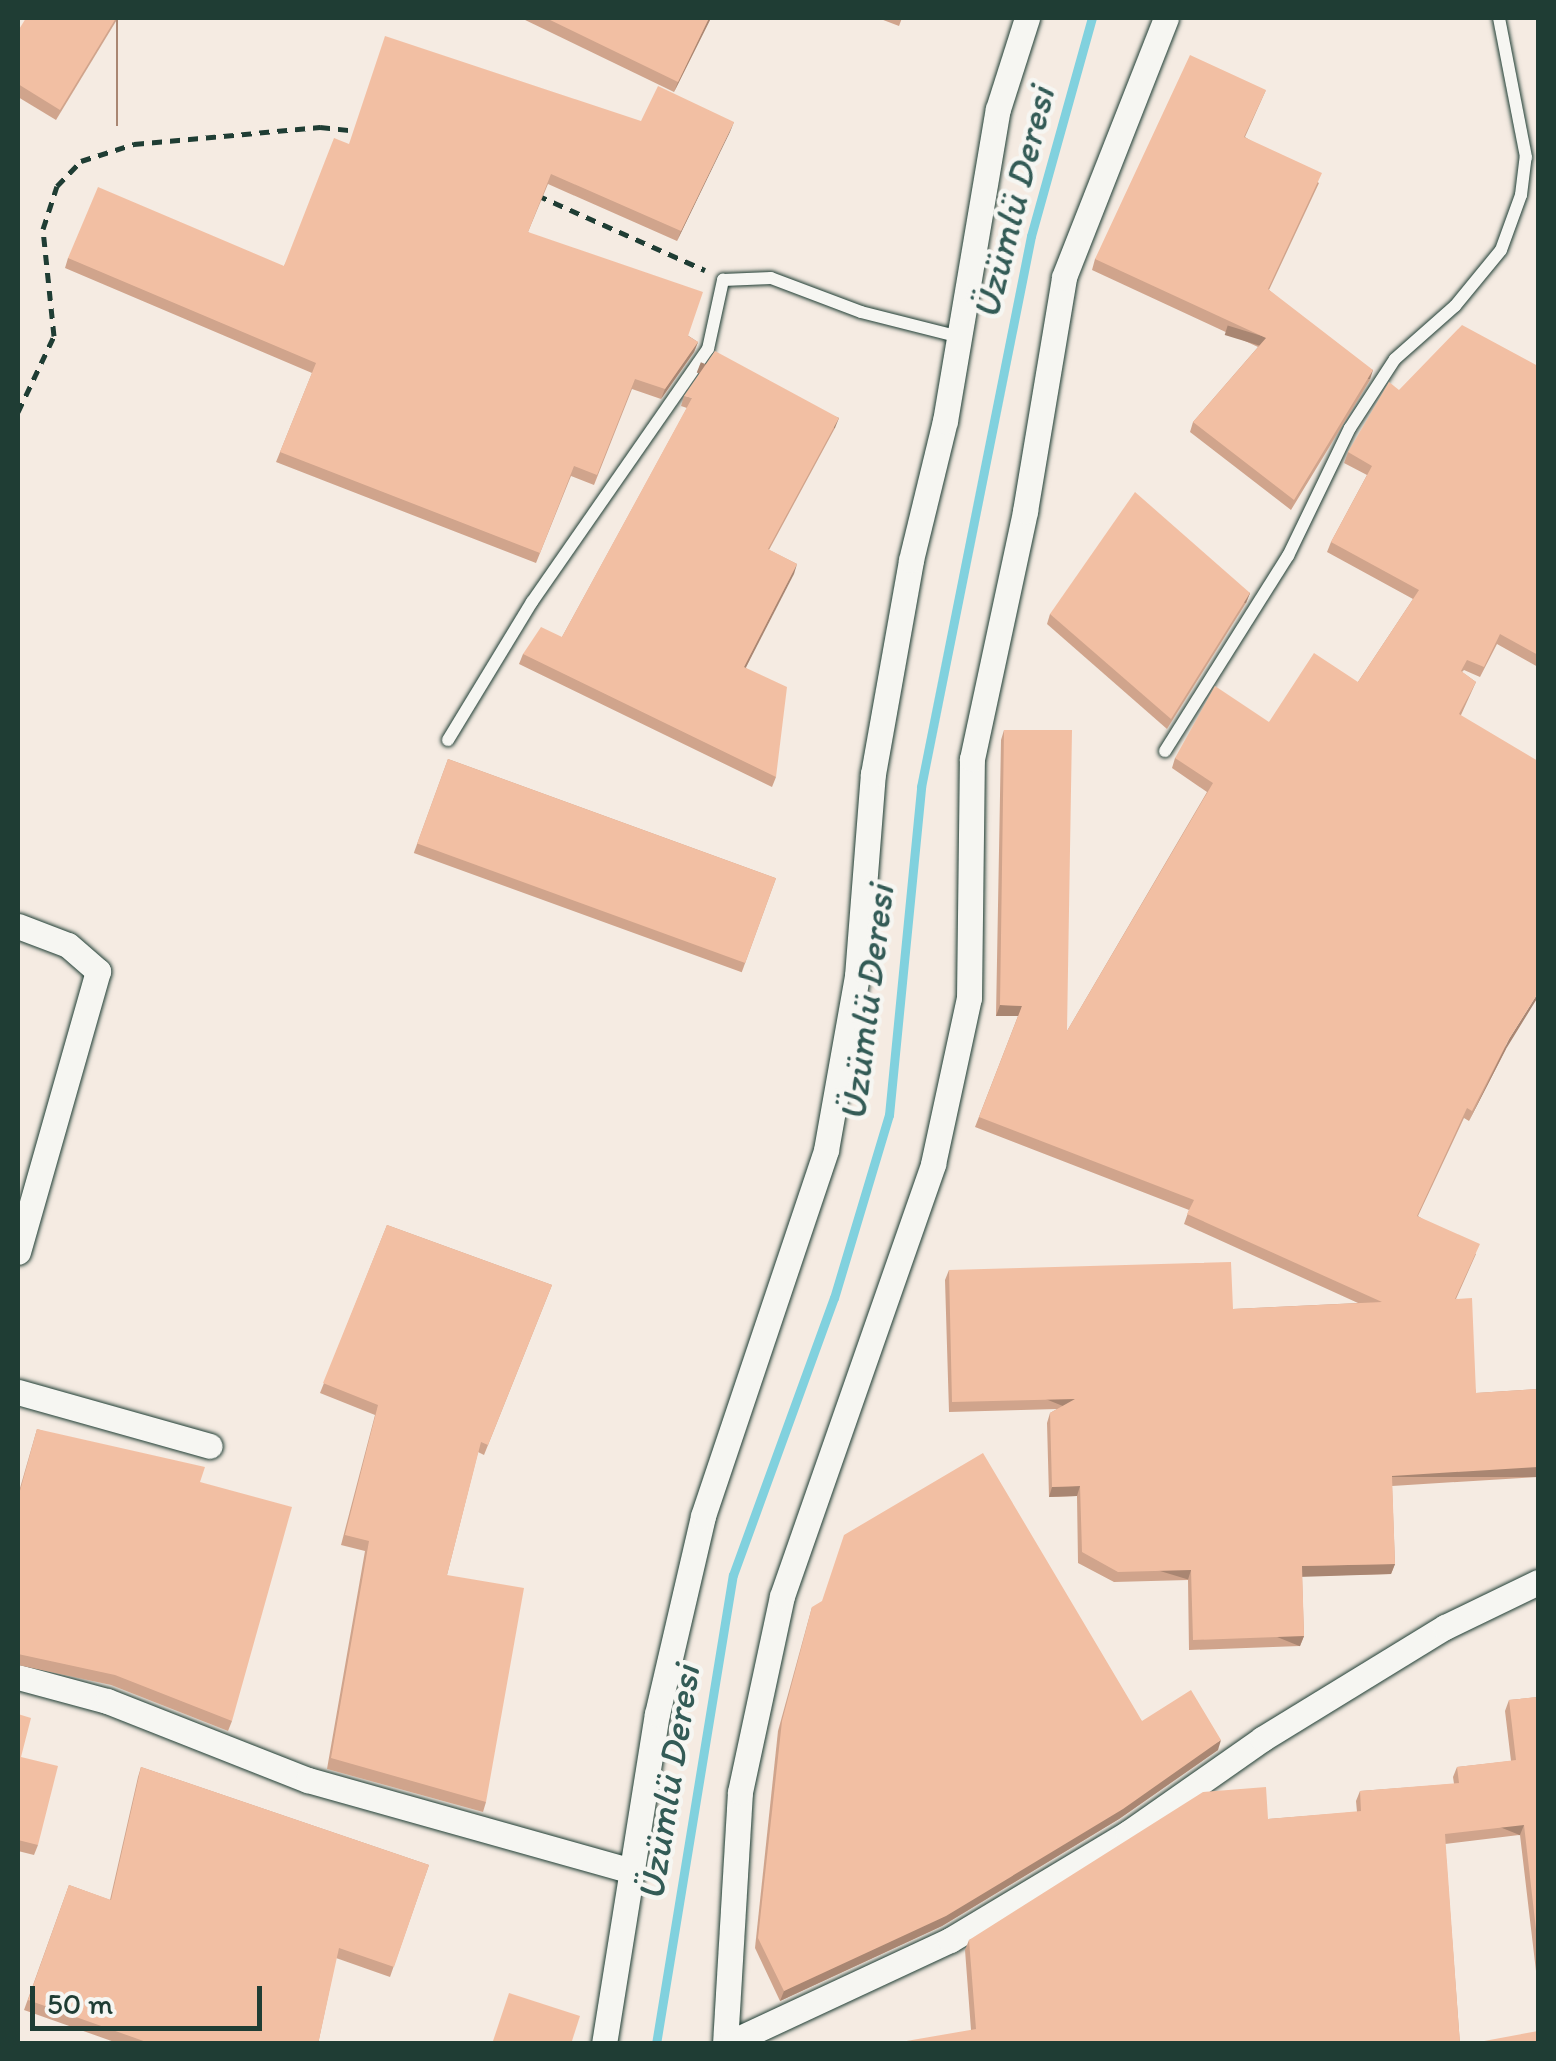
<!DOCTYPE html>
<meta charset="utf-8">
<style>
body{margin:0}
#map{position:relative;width:1556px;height:2061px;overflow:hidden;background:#f5ebe2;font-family:Itim,sans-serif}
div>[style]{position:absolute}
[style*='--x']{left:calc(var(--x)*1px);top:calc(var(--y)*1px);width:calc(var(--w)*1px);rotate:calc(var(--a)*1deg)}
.stream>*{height:9px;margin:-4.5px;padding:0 4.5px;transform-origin:4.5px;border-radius:4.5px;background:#81d1de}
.path>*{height:5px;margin-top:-2.5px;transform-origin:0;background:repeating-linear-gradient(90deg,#1f3d34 0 10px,transparent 0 18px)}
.roads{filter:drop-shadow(0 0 2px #1f3d34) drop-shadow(0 0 2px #1f3d34)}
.service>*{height:12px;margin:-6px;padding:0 6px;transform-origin:6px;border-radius:6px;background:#f6f6f2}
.minor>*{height:25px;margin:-12.5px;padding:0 12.5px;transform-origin:12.5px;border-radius:12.5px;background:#f6f6f2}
.wall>*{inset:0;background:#d0a48c;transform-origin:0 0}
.shaded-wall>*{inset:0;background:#a98672;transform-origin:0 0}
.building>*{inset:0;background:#f2bfa3;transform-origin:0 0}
span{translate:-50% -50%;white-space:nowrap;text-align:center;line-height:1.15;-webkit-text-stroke:9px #f6f6f2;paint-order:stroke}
.water-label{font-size:38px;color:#335b56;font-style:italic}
.frame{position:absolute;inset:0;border:20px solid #1f3d34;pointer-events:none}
.scale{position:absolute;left:30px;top:1986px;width:232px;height:45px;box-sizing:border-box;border:5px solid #1f3d34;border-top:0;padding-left:12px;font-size:30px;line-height:35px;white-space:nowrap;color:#1f3d34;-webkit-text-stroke:8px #f6f6f2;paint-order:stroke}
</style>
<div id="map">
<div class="stream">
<i style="--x:656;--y:2044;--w:475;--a:-80.7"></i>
<i style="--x:733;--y:1575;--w:295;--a:-70"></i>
<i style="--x:834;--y:1298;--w:191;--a:-73.3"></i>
<i style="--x:889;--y:1115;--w:330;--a:-84.4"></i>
<i style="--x:921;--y:787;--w:562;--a:-78.71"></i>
<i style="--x:1031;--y:236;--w:226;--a:-74.4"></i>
</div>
<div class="path">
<i style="--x:537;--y:195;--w:184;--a:24.1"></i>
<i style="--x:18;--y:412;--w:84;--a:-64.7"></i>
<i style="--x:54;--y:336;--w:108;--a:-95.9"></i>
<i style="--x:43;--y:229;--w:45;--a:-72"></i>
<i style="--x:57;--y:186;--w:35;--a:-46"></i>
<i style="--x:81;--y:161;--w:56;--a:-17.8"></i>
<i style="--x:134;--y:144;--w:187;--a:-5.2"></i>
<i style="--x:320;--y:127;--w:37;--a:6"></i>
</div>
<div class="roads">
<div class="service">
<i style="--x:448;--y:740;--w:162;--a:-58.7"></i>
<i style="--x:532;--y:602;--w:308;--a:-55.2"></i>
<i style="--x:708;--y:349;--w:71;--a:-77.7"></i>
<i style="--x:723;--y:280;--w:48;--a:-2.4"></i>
<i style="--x:771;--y:278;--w:96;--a:20.7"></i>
<i style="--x:861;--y:312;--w:102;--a:14.2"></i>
<i style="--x:1165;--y:751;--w:231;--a:-57.8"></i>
<i style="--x:1288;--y:556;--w:142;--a:-64.2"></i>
<i style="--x:1350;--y:428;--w:82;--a:-56.9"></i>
<i style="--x:1395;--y:359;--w:80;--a:-41.5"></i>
<i style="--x:1455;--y:306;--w:72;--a:-50.6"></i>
<i style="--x:1501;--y:250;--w:59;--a:-70"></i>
<i style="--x:1521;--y:195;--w:38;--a:-83"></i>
<i style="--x:1526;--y:157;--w:142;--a:-101"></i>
</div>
<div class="minor">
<i style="--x:18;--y:926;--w:53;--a:20.8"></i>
<i style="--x:68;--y:945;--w:40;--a:41"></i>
<i style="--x:98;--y:971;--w:292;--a:105.9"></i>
<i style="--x:18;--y:1392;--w:199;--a:15.7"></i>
<i style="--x:18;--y:1677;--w:92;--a:15.1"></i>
<i style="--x:107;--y:1701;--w:216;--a:21.5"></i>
<i style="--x:308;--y:1780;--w:336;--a:15.7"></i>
<i style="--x:604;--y:2044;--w:334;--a:-80.9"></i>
<i style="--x:657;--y:1714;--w:203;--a:-76.9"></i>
<i style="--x:703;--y:1516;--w:386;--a:-71.4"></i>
<i style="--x:826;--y:1150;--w:177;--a:-79.9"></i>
<i style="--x:857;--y:976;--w:203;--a:-85.5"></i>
<i style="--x:873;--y:774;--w:217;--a:-79.9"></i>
<i style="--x:911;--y:560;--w:143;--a:-76.3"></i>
<i style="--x:945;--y:421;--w:316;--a:-80.4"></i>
<i style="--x:998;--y:109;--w:96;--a:-72.3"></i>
<i style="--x:725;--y:2044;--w:252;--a:-86.6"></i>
<i style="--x:740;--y:1792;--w:200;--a:-77.9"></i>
<i style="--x:782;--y:1596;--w:458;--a:-70.7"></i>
<i style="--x:933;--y:1164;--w:170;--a:-77.8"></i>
<i style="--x:969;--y:998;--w:239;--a:-89.3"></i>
<i style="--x:972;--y:759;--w:254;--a:-77.9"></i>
<i style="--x:1025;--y:511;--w:237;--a:-80.5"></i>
<i style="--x:1064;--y:277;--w:278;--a:-68.5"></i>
<i style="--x:727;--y:2044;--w:246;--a:-25"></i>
<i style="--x:950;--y:1940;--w:208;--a:-31"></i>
<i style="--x:1128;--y:1833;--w:164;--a:-35"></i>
<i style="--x:1262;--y:1739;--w:215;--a:-31.5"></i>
<i style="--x:1445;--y:1627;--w:103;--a:-25.8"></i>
</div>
</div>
<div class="wall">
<i style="clip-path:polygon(118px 18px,56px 120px,18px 97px,18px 31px)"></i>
<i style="clip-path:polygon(521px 18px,711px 18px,674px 92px)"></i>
<i style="clip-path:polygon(878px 18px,902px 18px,899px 26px)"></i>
<i style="clip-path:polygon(1266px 90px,1245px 137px,1319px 183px,1269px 290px,1370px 380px,1291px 510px,1190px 432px,1193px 422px,1258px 347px,1092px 270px,1095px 259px)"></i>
<i style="clip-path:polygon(641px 121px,734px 122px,677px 241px,548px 184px,528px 232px,698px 342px,694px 352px,661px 399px,632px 389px,594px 485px,571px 476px,536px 563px,276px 462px,312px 373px,65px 268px,68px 258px,284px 266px,349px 144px)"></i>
<i style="clip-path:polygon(1538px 366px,1538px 667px,1497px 644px,1480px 677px,1464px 670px,1462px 672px,1476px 682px,1461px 715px,1506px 1049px,1469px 1121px,1464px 1118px,1418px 1216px,1476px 1254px,1456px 1299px,1476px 1393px,1538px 1389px,1538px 1477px,1392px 1486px,1395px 1564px,1391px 1574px,1302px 1576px,1304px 1636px,1300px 1646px,1189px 1650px,1188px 1580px,1114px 1582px,1078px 1563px,1077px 1496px,1049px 1497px,1047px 1423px,1050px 1413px,1057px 1409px,949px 1412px,945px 1280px,949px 1270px,1233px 1309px,1358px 1303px,1184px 1224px,1189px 1210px,975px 1127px,1018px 1016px,996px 1016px,1001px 740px,1004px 730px,1067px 1031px,1207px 792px,1172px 768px,1175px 758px,1269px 722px,1358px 682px,1413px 599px,1327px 552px,1331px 542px,1367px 475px,1344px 463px,1348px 452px,1399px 390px)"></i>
<i style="clip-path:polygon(684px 396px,835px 428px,769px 550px,797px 564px,746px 667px,776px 777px,772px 787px,519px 664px,523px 654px,562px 637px,687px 408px,681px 406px)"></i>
<i style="clip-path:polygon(1250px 593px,1246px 603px,1167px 729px,1047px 624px,1050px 614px)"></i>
<i style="left:448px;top:759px;width:349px;height:100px;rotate:20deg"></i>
<i style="clip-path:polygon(387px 1225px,552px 1285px,484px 1455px,478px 1452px,447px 1575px,486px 1802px,483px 1812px,327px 1769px,365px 1551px,341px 1545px,375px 1415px,320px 1393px)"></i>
<i style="clip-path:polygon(37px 1429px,200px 1482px,232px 1721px,228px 1731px,111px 1685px,18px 1665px,18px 1495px)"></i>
<i style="clip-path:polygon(812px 1607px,1142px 1721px,1218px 1750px,1119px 1819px,942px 1926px,780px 2001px,755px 1948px,778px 1731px)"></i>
<i style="clip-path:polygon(1538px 1697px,1538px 1988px,1520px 1835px,1445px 1844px,1460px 2044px,971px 2030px,965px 1950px,969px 1940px,1268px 1819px,1357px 1812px,1356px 1801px,1360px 1791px,1454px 1784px,1453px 1777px,1457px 1767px,1511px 1761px,1505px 1711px,1509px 1700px)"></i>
<i style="clip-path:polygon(18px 1714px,21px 1757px,38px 1845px,34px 1855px,18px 1851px)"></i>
<i style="clip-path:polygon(141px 1767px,429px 1865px,390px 1977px,336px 1958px,318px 2044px,120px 2044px,24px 2010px,69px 1885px,110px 1900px,138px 1777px)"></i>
</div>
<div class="shaded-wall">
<i style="left:116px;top:18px;width:2px;height:108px"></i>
<i style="clip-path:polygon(709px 18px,711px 18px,674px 92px,678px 82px)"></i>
<i style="clip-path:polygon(734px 122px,730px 132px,677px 241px,681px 231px)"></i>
<i style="clip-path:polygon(698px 342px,694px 352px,661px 399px,665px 389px)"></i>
<i style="left:1373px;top:370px;width:10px;height:152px;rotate:107deg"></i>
<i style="left:839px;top:418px;width:11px;height:149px;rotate:112deg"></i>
<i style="clip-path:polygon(797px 564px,794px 574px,741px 677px,744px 667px)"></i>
<i style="left:1250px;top:593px;width:11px;height:149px;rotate:112deg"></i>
<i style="clip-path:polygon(1538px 993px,1538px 997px,1506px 1049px,1469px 1121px,1509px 1039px)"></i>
<i style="clip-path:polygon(1000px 1005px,1022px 1006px,1019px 1016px,996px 1016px)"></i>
<i style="left:1075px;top:1399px;width:11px;height:123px;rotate:112deg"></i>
<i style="left:1538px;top:1467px;width:10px;height:146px;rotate:90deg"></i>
<i style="clip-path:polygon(1080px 1486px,1077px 1496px,1049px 1497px,1052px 1487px)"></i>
<i style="clip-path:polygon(1395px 1564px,1391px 1574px,1298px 1577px,1302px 1566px)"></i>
<i style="left:1191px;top:1570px;width:10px;height:73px;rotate:107deg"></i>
<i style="left:1304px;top:1636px;width:11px;height:111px;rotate:112deg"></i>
<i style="clip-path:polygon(1221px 1740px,1218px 1750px,1119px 1819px,942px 1926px,780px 2001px,784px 1991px)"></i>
<i style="left:1524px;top:1825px;width:11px;height:80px;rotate:112deg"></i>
</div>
<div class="building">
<i style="clip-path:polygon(26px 18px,116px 18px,60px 110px,18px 84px,18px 31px)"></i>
<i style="clip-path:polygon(546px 18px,709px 18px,678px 82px)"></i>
<i style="clip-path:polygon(385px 36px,641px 121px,658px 86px,734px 122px,681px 231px,551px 174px,528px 232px,703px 292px,688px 336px,698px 342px,665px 389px,635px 379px,597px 475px,574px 466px,540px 553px,280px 452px,316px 363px,68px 258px,98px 187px,284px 266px,334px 138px,349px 144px)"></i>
<i style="clip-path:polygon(1190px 55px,1266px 90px,1244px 137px,1322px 173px,1268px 289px,1373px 370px,1294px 500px,1193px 422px,1266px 338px,1095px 259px)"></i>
<i style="clip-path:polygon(1462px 325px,1538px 366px,1538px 655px,1500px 634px,1484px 667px,1467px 660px,1461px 671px,1476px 682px,1459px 714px,1538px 761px,1538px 993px,1509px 1039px,1472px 1111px,1467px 1108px,1417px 1216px,1480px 1244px,1455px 1299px,1472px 1298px,1476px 1393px,1538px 1389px,1538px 1467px,1392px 1476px,1395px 1564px,1302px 1566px,1304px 1636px,1193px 1640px,1191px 1570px,1118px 1572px,1082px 1552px,1080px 1486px,1052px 1487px,1050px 1413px,1075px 1399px,952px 1402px,949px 1270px,1231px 1262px,1233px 1309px,1382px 1302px,1187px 1214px,1194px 1200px,979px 1117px,1022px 1006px,1000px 1005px,1004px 730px,1072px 730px,1067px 1031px,1213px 783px,1175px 758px,1215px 686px,1269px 722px,1314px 653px,1358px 682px,1419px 590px,1331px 542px,1372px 466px,1348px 452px,1389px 382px,1399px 390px)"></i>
<i style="clip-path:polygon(715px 351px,839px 418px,768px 549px,797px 564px,744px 667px,787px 687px,776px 777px,523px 654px,541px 627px,562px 637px,692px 398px,684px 396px)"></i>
<i style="clip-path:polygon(1135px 492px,1250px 593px,1171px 719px,1050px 614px)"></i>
<i style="left:448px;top:759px;width:349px;height:90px;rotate:20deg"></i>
<i style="clip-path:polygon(387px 1225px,552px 1285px,488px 1445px,481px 1442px,447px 1575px,524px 1588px,486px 1802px,331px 1758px,369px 1541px,345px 1535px,378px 1405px,323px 1383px)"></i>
<i style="clip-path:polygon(37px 1429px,205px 1467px,200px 1482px,292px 1507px,232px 1721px,115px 1675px,18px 1654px,18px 1498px)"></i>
<i style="clip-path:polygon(983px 1453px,1142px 1721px,1191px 1690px,1221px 1740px,1123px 1809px,946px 1916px,784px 1991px,758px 1938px,782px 1721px,812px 1607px,822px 1601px,844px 1535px)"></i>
<i style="clip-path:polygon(1538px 1697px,1538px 1947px,1524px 1825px,1445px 1834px,1460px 2044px,889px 2044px,976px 2029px,969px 1940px,1203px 1792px,1266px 1787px,1268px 1819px,1361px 1811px,1360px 1791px,1459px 1783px,1457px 1767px,1516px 1760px,1509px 1700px)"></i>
<i style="clip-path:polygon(18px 1714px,31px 1718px,21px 1757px,58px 1766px,38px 1845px,18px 1840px)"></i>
<i style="clip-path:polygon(141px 1767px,429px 1865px,394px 1967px,339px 1948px,318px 2044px,152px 2044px,28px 2000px,69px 1885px,111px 1900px)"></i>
<i style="clip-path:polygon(509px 1993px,580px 2016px,571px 2044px,492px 2044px)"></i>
<i style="clip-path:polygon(1538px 2031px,1538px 2044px,1468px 2044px)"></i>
</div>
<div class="water-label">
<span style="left:1014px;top:203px;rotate:-76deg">Üzümlü Deresi</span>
<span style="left:867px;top:1003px;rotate:-83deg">Üzümlü Deresi</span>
<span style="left:669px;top:1783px;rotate:-81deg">Üzümlü Deresi</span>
</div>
<div class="frame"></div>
<div class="scale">50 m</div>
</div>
